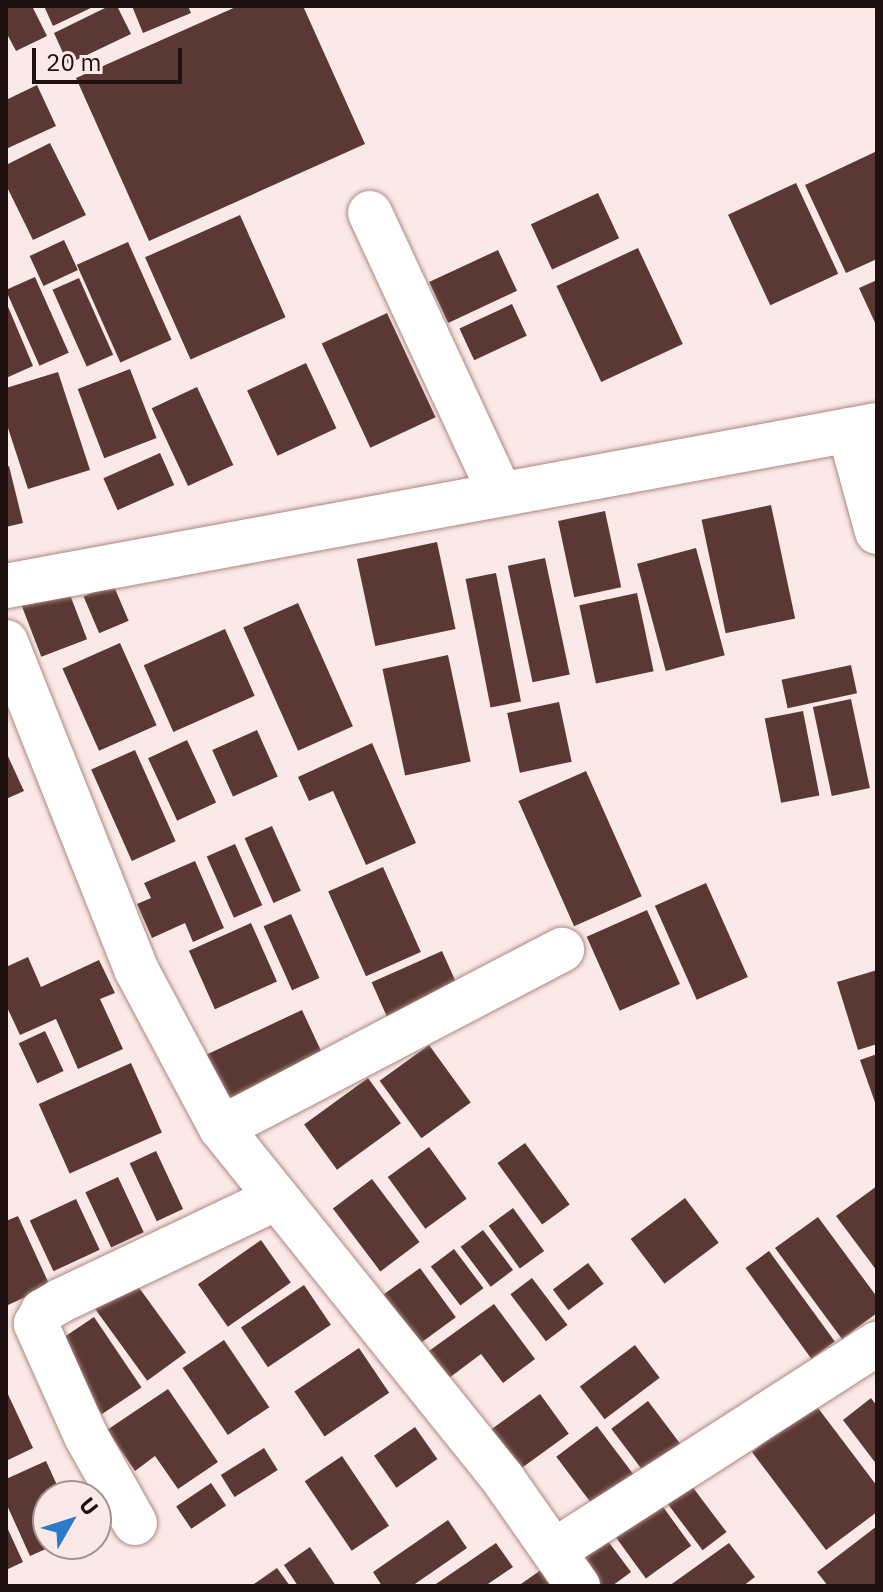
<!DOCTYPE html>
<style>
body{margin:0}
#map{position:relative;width:883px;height:1592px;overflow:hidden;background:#fae9e6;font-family:"IBM Plex Sans",sans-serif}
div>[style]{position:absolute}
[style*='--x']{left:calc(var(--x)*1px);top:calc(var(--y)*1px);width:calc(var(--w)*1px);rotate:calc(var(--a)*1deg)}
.building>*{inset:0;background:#5a3934;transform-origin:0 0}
.roads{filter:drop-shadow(0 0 2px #ad8781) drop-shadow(0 0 2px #ad8781)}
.minor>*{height:44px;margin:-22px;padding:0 22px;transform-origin:22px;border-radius:22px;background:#fff}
span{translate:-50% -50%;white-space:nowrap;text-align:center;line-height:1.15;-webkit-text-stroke:8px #fae9e6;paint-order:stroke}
.frame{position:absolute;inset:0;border:8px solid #1f110f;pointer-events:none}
.north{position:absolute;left:32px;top:1480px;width:80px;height:80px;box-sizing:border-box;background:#fae9e6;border:2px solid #a29390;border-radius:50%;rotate:51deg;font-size:22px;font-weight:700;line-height:32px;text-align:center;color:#1f110f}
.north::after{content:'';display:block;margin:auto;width:28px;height:36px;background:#2c7bca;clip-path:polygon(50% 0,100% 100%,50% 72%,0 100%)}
.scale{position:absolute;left:32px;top:48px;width:150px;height:36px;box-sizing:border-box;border:4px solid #1f110f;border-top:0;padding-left:10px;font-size:24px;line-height:28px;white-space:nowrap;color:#1f110f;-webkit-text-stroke:6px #fae9e6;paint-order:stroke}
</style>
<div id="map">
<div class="building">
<i style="clip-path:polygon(6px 6px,32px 6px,47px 36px,16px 51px,6px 32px)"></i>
<i style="clip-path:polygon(44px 6px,95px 6px,53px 26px)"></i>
<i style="clip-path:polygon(109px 6px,117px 6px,131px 34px,68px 64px,54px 33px)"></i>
<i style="clip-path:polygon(132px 6px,188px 6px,191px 13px,143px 33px)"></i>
<i style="clip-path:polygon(238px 6px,303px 6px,365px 144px,149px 241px,76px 78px)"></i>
<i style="clip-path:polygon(37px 85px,56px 126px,6px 149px,6px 100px)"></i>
<i style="clip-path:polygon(50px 143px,86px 215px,33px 240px,6px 185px,6px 165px)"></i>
<i style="clip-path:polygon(877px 151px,877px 259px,846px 273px,805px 185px)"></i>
<i style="left:796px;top:183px;width:100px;height:75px;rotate:65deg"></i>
<i style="left:598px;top:193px;width:50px;height:74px;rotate:65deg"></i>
<i style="left:240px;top:215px;width:112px;height:104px;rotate:66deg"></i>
<i style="left:64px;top:240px;width:33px;height:38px;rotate:65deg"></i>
<i style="left:128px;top:242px;width:107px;height:56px;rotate:66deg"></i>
<i style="left:638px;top:248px;width:106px;height:90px;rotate:65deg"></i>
<i style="left:498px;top:250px;width:45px;height:76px;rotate:65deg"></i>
<i style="left:35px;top:277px;width:83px;height:32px;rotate:66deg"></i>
<i style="left:79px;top:278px;width:84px;height:29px;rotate:66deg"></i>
<i style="clip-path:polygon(877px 280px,877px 327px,859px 288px)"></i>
<i style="clip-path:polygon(6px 302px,33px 366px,6px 378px)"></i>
<i style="left:512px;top:304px;width:35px;height:58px;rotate:65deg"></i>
<i style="left:387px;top:313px;width:115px;height:72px;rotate:65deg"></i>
<i style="left:306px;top:363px;width:72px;height:65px;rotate:65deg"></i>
<i style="left:130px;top:369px;width:74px;height:56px;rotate:69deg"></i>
<i style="clip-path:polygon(58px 372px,90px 470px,28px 489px,6px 422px,6px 388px)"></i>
<i style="left:197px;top:387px;width:86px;height:50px;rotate:65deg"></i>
<i style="left:160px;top:453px;width:35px;height:62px;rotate:66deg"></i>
<i style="clip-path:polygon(9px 466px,23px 523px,6px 527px,6px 467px)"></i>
<i style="left:771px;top:505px;width:116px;height:71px;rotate:78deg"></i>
<i style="left:605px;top:511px;width:78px;height:48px;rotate:78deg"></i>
<i style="left:437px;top:542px;width:89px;height:82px;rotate:78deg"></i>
<i style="left:696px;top:548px;width:111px;height:61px;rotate:75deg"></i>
<i style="left:545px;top:558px;width:119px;height:38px;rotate:78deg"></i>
<i style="left:496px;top:573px;width:131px;height:31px;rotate:79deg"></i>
<i style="left:113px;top:584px;width:40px;height:32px;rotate:67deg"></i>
<i style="left:67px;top:587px;width:56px;height:49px;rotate:69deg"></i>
<i style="left:637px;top:593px;width:80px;height:59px;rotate:78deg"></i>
<i style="left:298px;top:603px;width:135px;height:60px;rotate:66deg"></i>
<i style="left:225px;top:629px;width:73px;height:89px;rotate:66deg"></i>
<i style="left:120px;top:643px;width:90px;height:63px;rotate:66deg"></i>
<i style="left:448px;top:655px;width:109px;height:67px;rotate:78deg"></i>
<i style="left:851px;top:665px;width:29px;height:71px;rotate:78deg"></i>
<i style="left:851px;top:699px;width:91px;height:39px;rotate:78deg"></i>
<i style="left:559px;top:702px;width:61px;height:53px;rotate:78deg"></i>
<i style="left:803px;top:711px;width:86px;height:39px;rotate:79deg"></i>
<i style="left:257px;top:730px;width:51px;height:49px;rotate:66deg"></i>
<i style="left:187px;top:740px;width:69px;height:43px;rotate:65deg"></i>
<i style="clip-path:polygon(372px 743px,416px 843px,366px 865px,333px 791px,309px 801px,298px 777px)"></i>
<i style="left:135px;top:750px;width:100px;height:48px;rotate:66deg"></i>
<i style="clip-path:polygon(6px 752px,24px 791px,6px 799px)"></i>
<i style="left:586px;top:771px;width:137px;height:74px;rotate:66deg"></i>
<i style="left:272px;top:826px;width:71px;height:30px;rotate:66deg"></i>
<i style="left:235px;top:844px;width:67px;height:31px;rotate:66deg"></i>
<i style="clip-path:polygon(195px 861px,224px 928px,193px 942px,185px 923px,152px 938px,137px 904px,151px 898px,144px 883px)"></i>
<i style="left:383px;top:867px;width:93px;height:60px;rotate:66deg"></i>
<i style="left:706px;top:883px;width:103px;height:56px;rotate:66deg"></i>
<i style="left:647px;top:910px;width:81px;height:66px;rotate:66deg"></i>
<i style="left:291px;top:914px;width:70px;height:30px;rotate:66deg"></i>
<i style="left:251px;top:923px;width:64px;height:68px;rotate:66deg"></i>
<i style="left:442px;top:951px;width:42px;height:77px;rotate:66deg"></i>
<i style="clip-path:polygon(28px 957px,41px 987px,99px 960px,115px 993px,100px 999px,123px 1049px,78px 1069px,56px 1019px,20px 1035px,6px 1005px,6px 967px)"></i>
<i style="clip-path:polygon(877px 970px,877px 1044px,858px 1050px,837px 982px)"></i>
<i style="left:302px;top:1010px;width:53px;height:114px;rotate:65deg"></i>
<i style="left:45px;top:1031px;width:44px;height:29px;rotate:65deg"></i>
<i style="left:429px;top:1045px;width:71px;height:61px;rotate:54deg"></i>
<i style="clip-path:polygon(877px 1054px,877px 1108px,860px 1060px)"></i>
<i style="left:131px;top:1063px;width:76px;height:101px;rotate:66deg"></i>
<i style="left:368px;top:1078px;width:56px;height:79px;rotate:54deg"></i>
<i style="left:525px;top:1143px;width:76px;height:34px;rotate:54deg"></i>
<i style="left:429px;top:1147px;width:64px;height:51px;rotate:54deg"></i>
<i style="left:156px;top:1151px;width:64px;height:29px;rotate:65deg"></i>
<i style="left:118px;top:1177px;width:61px;height:36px;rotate:65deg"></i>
<i style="left:372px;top:1179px;width:79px;height:49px;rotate:53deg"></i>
<i style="clip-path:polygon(877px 1186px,877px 1271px,836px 1216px)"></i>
<i style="left:685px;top:1198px;width:56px;height:68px;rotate:53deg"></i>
<i style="left:76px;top:1199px;width:56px;height:51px;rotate:65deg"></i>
<i style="left:513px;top:1208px;width:53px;height:30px;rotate:54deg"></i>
<i style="clip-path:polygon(18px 1216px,50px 1286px,8px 1305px,6px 1221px)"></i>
<i style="clip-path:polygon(818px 1217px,877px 1297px,877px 1313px,842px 1339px,775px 1248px)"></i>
<i style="left:483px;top:1230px;width:50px;height:28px;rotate:53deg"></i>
<i style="left:261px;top:1240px;width:52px;height:77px;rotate:55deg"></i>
<i style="left:454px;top:1249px;width:49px;height:29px;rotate:53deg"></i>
<i style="left:769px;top:1251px;width:112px;height:29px;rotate:54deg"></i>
<i style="left:588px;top:1263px;width:26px;height:44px;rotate:53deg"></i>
<i style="left:420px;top:1268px;width:61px;height:49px;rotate:54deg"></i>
<i style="left:132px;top:1278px;width:92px;height:48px;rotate:54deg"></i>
<i style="left:532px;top:1278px;width:59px;height:27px;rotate:53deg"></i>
<i style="left:304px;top:1285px;width:48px;height:76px;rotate:56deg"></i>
<i style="clip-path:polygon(494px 1304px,535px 1359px,503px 1383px,481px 1354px,449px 1378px,429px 1351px)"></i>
<i style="left:94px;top:1317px;width:85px;height:48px;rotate:56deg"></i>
<i style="left:224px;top:1340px;width:81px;height:50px;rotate:56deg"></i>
<i style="left:635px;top:1345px;width:41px;height:69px;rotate:53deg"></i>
<i style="left:359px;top:1348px;width:54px;height:78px;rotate:56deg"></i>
<i style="clip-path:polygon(168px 1389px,218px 1462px,178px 1489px,155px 1456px,135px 1471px,107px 1430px)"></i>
<i style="clip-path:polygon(6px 1390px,33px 1448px,6px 1461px)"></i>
<i style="left:540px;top:1394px;width:49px;height:60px;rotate:54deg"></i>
<i style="clip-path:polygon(871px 1398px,877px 1406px,877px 1465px,843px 1420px)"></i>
<i style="left:648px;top:1401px;width:62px;height:46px;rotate:53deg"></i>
<i style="clip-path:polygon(815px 1404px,877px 1486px,877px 1512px,826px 1550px,752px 1452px)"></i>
<i style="left:597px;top:1426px;width:72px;height:51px;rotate:53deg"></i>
<i style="left:415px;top:1427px;width:39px;height:50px;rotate:55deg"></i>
<i style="left:264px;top:1448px;width:26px;height:51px;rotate:58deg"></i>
<i style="left:342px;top:1456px;width:84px;height:45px;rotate:56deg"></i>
<i style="clip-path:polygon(46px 1461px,62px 1496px,48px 1496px,48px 1544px,57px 1544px,30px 1556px,6px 1503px,6px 1479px)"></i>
<i style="left:685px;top:1477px;width:69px;height:30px;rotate:53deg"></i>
<i style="left:211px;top:1483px;width:27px;height:42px;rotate:56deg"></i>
<i style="left:650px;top:1489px;width:70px;height:56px;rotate:54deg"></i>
<i style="clip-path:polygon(448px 1520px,467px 1548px,412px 1586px,382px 1586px,373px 1572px)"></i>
<i style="clip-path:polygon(6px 1525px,23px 1562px,6px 1570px)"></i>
<i style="clip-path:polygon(596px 1525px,631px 1572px,612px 1586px,601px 1586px,570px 1544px)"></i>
<i style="clip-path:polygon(877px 1526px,877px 1586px,828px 1586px,817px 1572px)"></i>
<i style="clip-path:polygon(496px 1543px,513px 1567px,485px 1586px,433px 1586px)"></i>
<i style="clip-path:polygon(729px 1543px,755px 1577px,743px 1586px,669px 1586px)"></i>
<i style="clip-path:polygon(310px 1547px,336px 1586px,298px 1586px,284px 1565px)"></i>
<i style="clip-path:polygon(277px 1568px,290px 1586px,251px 1586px)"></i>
<i style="clip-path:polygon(541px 1570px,552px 1586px,518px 1586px)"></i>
</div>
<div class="roads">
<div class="minor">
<i style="--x:370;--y:213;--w:309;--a:65.1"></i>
<i style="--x:849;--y:430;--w:106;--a:74.6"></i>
<i style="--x:6;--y:586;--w:886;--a:-10.47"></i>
<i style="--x:6;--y:642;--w:352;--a:68.3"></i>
<i style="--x:136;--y:969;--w:180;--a:61.9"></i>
<i style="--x:221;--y:1128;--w:450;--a:51.2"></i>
<i style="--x:503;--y:1479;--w:131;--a:55"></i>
<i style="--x:221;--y:1128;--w:385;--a:-27.6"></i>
<i style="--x:135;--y:1523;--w:100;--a:-119.4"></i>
<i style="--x:86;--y:1436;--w:123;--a:-114.1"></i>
<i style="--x:36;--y:1324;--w:15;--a:-62"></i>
<i style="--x:43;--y:1311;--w:20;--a:-30"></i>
<i style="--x:60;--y:1301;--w:240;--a:-25.4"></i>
<i style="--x:554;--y:1551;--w:384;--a:-32.7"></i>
</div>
</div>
<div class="frame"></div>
<div class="north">U</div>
<div class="scale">20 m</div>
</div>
